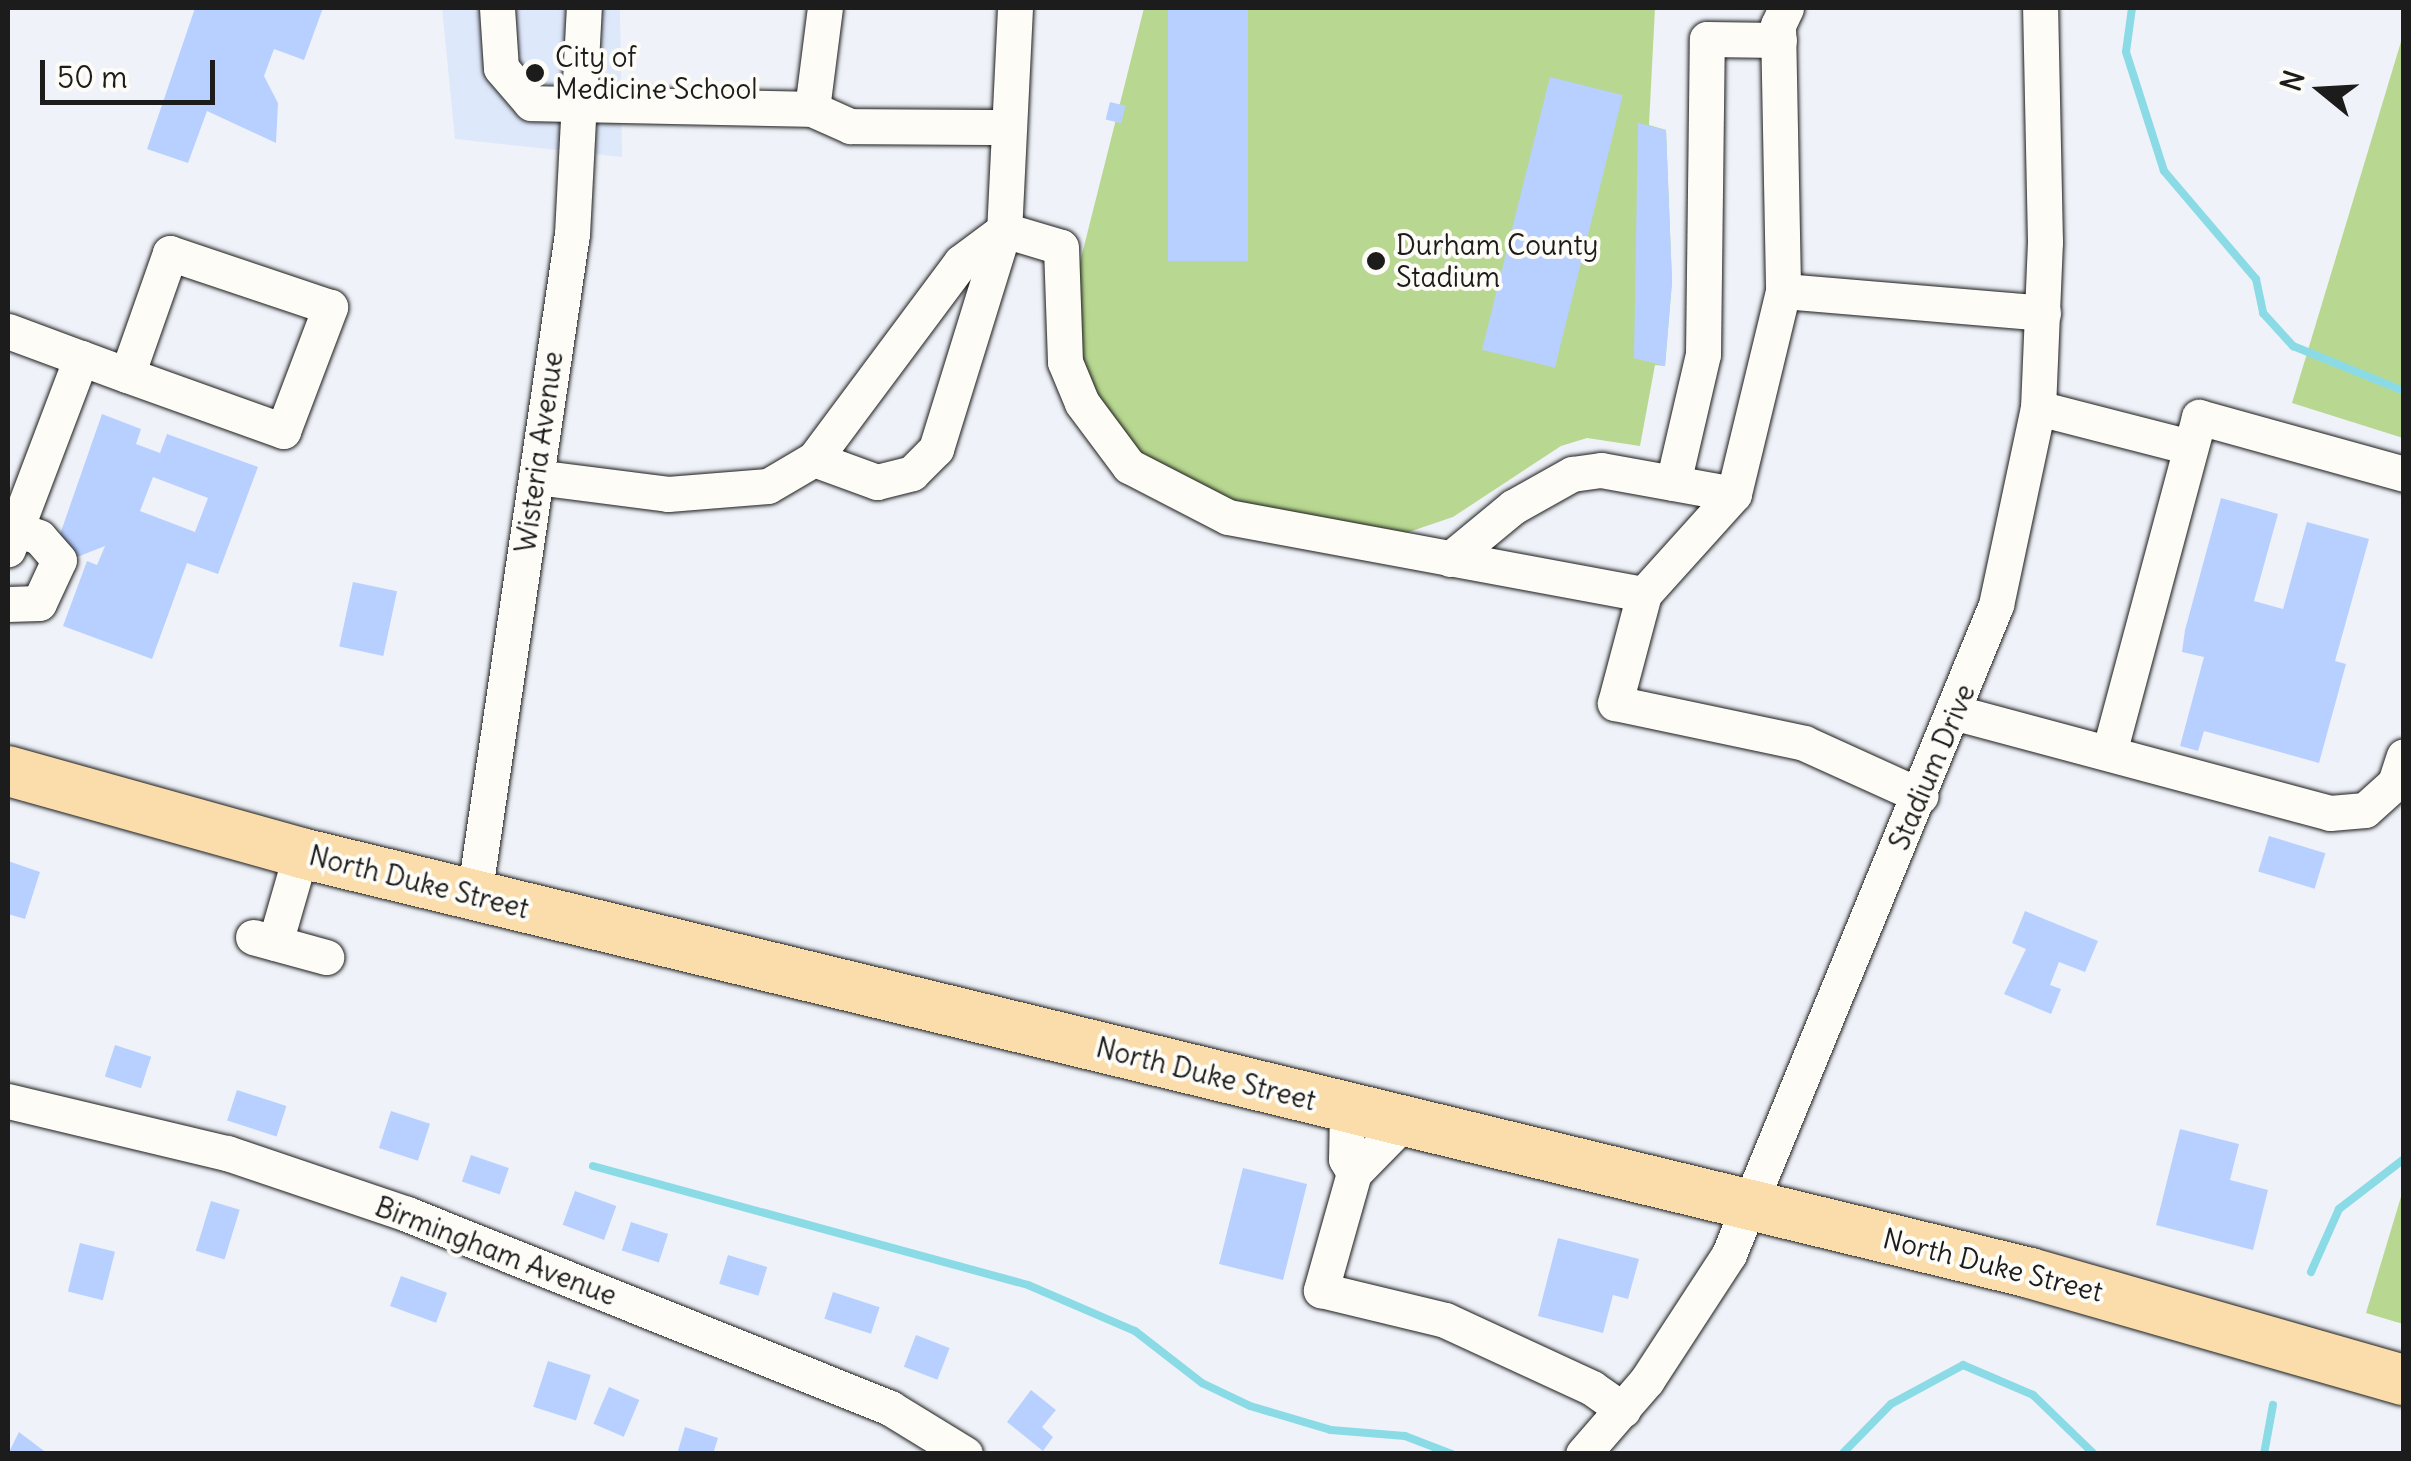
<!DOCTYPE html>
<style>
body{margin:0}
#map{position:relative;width:2411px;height:1461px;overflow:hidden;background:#eff3f9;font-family:Delius,sans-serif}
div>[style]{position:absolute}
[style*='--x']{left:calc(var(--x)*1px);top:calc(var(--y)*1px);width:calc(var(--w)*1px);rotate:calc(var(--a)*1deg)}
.built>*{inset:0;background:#dee8fb}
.green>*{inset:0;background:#b8d891}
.stream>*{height:8px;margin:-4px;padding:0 4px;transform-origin:4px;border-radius:4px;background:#8bdbe7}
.building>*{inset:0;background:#b8d0ff;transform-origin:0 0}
.roads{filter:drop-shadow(0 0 2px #1c1c1c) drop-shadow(0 0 2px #1c1c1c)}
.minor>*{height:35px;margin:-17.5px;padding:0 17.5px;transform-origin:17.5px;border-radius:17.5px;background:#fdfcf7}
.highway>*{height:50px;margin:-25px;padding:0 25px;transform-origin:25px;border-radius:25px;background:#fbddab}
.dots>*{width:28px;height:28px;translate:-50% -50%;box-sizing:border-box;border:5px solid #fdfcf7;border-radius:50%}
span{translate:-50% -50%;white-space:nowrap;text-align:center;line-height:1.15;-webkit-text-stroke:8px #fdfcf7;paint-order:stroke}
.poi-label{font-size:28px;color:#1c1c1c}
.left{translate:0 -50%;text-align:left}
.street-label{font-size:28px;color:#1c1c1c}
.frame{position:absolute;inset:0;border:10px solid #1c1c1c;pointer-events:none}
.north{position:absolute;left:2271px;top:40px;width:100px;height:100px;-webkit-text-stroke:8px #fdfcf7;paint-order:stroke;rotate:288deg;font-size:28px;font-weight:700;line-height:40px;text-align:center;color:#1c1c1c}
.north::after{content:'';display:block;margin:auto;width:35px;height:45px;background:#1c1c1c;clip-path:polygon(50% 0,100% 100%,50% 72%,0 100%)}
.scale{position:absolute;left:40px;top:60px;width:175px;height:45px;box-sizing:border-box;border:5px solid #1c1c1c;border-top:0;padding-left:12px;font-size:30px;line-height:35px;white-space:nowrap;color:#1c1c1c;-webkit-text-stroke:8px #fdfcf7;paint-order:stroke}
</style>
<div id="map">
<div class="built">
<i style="clip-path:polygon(442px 8px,620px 8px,622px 157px,455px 139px)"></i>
</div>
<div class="green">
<i style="clip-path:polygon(1144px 8px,1655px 8px,1649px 125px,1666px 130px,1672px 282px,1665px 366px,1655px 365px,1640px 446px,1587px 438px,1561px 446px,1453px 517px,1397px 536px,1209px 498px,1116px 437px,1073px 341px,1077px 274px)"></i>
<i style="clip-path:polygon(2403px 35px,2404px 438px,2403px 438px,2292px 403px)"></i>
<i style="clip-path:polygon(2403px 1190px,2404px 1324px,2403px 1324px,2366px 1313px)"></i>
</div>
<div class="stream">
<i style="--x:2132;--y:8;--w:44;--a:97.8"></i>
<i style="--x:2126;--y:52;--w:125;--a:72.3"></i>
<i style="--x:2164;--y:171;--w:142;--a:49.6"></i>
<i style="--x:2256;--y:279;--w:35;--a:78"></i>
<i style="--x:2263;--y:313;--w:45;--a:47.7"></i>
<i style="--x:2293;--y:346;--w:120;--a:22.1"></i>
<i style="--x:593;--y:1166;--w:451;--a:15.3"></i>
<i style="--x:1028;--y:1285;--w:116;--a:23.3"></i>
<i style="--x:1135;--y:1331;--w:85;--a:37.8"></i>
<i style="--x:1202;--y:1383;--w:53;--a:25.6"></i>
<i style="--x:1250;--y:1406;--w:84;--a:16.5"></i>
<i style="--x:1331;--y:1430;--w:74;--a:4.6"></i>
<i style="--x:1405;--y:1436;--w:50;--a:21"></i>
<i style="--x:2311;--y:1272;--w:69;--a:-66"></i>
<i style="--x:2339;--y:1209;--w:82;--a:-37.6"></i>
<i style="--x:1842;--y:1454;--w:70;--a:-45.6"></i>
<i style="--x:1891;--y:1404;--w:82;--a:-28.4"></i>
<i style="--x:1963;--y:1365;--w:76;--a:23.2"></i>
<i style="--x:2033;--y:1395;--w:85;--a:44"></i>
<i style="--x:2264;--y:1454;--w:50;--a:-79.6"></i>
</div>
<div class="building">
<i style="clip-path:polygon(195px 8px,323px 8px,304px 60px,274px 49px,264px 76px,278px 103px,276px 143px,207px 111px,188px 163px,147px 149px)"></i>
<i style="left:1168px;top:8px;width:80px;height:253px"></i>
<i style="left:1550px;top:77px;width:75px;height:281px;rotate:14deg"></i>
<i style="left:1110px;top:102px;width:16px;height:18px;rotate:14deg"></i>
<i style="clip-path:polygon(1638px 123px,1666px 130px,1672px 282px,1665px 366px,1634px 358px)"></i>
<i style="clip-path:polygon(evenodd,102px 414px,141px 429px,136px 444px,160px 453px,167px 434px,258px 467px,218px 574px,187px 563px,152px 659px,63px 626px,87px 561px,97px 565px,105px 546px,67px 561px,58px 540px,102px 414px,153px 477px,208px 498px,195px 532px,140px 511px,153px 477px)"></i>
<i style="clip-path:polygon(2221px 498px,2278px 514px,2254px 601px,2283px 609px,2307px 522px,2369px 539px,2335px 661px,2346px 664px,2319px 763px,2204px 731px,2198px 751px,2180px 746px,2204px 657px,2182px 652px,2185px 630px)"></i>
<i style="left:353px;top:582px;width:45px;height:66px;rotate:12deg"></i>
<i style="left:2269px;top:836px;width:59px;height:37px;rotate:17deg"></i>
<i style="clip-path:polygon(8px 861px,40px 872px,25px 919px,8px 914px)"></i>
<i style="clip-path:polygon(2025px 911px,2098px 941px,2085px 972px,2059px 962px,2050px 985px,2061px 989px,2051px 1014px,2004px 994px,2026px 949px,2012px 943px)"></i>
<i style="left:115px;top:1045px;width:38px;height:33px;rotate:18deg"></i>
<i style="left:237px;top:1090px;width:52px;height:32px;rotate:18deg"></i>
<i style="left:391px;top:1111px;width:41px;height:39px;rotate:18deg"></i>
<i style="clip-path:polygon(2180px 1129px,2239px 1144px,2230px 1180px,2268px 1190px,2253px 1250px,2156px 1225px)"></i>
<i style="left:471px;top:1155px;width:40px;height:28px;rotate:19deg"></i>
<i style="left:1243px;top:1168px;width:66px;height:99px;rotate:14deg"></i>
<i style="left:575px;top:1191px;width:44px;height:36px;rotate:20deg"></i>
<i style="left:211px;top:1201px;width:30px;height:52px;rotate:17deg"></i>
<i style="left:631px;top:1222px;width:39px;height:30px;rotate:18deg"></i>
<i style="clip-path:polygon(1558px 1238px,1639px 1259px,1628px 1299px,1613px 1295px,1603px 1333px,1538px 1316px)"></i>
<i style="left:80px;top:1243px;width:36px;height:50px;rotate:14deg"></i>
<i style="left:728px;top:1255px;width:41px;height:30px;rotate:17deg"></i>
<i style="left:401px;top:1276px;width:49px;height:32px;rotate:20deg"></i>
<i style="left:833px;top:1292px;width:49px;height:28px;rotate:18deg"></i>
<i style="left:916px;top:1335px;width:36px;height:34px;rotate:21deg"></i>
<i style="left:548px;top:1361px;width:45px;height:48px;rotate:18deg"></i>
<i style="left:609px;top:1387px;width:33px;height:40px;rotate:23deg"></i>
<i style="clip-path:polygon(1031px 1390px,1056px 1410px,1042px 1427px,1053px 1437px,1043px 1451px,1007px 1422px)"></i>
<i style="clip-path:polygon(685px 1427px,718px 1438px,713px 1454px,677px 1454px)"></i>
<i style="clip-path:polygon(19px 1432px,48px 1454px,8px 1454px)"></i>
</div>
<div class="roads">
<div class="minor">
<i style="--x:497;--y:8;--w:60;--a:86.2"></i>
<i style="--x:501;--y:68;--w:46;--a:49.4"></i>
<i style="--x:531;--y:103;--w:281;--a:1.2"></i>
<i style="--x:812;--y:109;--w:102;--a:-82.7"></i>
<i style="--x:1015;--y:8;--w:222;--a:92.8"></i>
<i style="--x:1004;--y:230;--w:59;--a:16.6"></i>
<i style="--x:1061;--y:247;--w:115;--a:88"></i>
<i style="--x:1065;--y:362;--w:44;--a:67.5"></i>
<i style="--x:1082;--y:403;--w:79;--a:53.3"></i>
<i style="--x:1129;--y:466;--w:111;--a:27.3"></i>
<i style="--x:1228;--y:517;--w:423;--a:10.5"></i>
<i style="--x:1786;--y:8;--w:19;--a:115"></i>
<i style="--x:1778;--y:25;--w:266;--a:88.9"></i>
<i style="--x:1783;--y:291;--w:209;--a:103.6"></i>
<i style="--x:1734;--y:494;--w:135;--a:132"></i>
<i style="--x:1644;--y:594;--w:113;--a:104.9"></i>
<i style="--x:1615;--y:703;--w:193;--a:11.9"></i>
<i style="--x:1804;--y:743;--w:128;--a:24.4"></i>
<i style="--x:812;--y:109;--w:42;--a:24.1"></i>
<i style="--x:850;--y:126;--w:159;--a:0.4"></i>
<i style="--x:1783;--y:291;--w:261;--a:4.8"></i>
<i style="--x:8;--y:331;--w:78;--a:20.3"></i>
<i style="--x:81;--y:358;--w:49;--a:20.3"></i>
<i style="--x:127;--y:375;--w:166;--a:19.7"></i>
<i style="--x:283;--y:431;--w:133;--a:-69.2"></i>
<i style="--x:330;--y:307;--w:169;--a:-161.4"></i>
<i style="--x:170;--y:253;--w:129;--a:109.4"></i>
<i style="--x:2038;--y:408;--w:157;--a:14.4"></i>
<i style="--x:536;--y:477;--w:133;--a:7.3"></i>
<i style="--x:668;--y:494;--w:100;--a:-4.6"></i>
<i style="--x:768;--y:486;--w:53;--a:-30.4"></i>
<i style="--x:814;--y:459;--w:67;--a:20.1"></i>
<i style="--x:877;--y:482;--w:36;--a:-14"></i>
<i style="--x:912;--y:473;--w:34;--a:-45"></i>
<i style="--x:936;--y:449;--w:229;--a:-72.8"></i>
<i style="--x:1004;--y:230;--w:54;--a:143.3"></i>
<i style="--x:961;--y:262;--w:246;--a:126.7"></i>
<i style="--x:1673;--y:483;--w:132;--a:-76.9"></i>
<i style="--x:1703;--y:354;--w:315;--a:-89.3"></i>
<i style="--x:1707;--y:39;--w:72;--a:0.8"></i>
<i style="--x:8;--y:526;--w:9;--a:21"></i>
<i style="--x:16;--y:529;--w:183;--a:-69.2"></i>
<i style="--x:1450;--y:559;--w:82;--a:-39.5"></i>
<i style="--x:1513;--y:507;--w:68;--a:-29.2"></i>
<i style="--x:1572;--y:474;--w:29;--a:-8"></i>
<i style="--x:1601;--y:470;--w:135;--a:10.2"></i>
<i style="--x:8;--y:604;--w:31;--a:-2"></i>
<i style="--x:39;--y:603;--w:47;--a:-65.1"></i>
<i style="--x:59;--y:560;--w:30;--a:-131"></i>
<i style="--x:39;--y:537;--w:24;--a:-161"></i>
<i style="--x:16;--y:529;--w:22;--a:112"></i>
<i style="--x:1957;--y:713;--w:386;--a:15"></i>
<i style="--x:2330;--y:813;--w:35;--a:-5"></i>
<i style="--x:2365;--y:810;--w:40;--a:-42"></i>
<i style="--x:2395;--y:783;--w:28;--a:-72"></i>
<i style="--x:2109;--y:753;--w:348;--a:-75"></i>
<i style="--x:2199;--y:417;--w:213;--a:15.5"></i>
<i style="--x:474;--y:896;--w:669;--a:-81.58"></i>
<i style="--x:572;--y:234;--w:226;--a:-87"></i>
<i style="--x:253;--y:937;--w:76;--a:15.3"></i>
<i style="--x:275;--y:943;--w:94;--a:-73.9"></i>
<i style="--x:8;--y:1101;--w:225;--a:13.4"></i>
<i style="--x:227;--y:1153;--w:190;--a:18.7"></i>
<i style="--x:407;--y:1214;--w:521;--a:21.88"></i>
<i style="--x:890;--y:1408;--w:88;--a:31.5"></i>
<i style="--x:1347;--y:1109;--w:50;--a:91.1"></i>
<i style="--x:1346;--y:1159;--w:16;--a:60"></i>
<i style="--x:1404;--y:1122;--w:71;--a:134.4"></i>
<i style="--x:1354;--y:1173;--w:122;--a:105.8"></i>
<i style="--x:1321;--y:1290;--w:128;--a:13.6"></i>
<i style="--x:1445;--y:1320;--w:162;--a:24.8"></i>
<i style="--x:1592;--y:1388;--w:38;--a:35"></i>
<i style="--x:1583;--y:1454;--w:98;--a:-49.1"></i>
<i style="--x:1647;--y:1380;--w:150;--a:-56.9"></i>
<i style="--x:1729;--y:1254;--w:702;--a:-67.64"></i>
<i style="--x:1996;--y:605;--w:201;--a:-78"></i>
<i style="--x:2038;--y:408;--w:166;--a:-87.6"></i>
<i style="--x:2045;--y:242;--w:234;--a:-91.2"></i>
</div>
<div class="highway">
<i style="--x:8;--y:771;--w:304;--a:15.6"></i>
<i style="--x:301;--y:853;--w:1779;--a:13.65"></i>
<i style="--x:2030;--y:1273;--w:389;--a:16"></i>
</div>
</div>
<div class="dots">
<i style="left:535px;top:73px;background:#1c1c1c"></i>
<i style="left:1376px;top:261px;background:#1c1c1c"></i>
</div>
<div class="poi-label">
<span class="left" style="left:555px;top:73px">City of<br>Medicine School</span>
<span class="left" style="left:1396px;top:261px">Durham County<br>Stadium</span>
</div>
<div class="street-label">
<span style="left:539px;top:452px;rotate:-82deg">Wisteria Avenue</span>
<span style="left:1932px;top:767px;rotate:-67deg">Stadium Drive</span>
<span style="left:419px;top:882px;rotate:14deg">North Duke Street</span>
<span style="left:1206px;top:1074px;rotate:14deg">North Duke Street</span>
<span style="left:496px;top:1251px;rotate:21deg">Birmingham Avenue</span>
<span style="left:1993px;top:1265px;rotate:14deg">North Duke Street</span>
</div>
<div class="frame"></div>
<div class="north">N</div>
<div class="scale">50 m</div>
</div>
